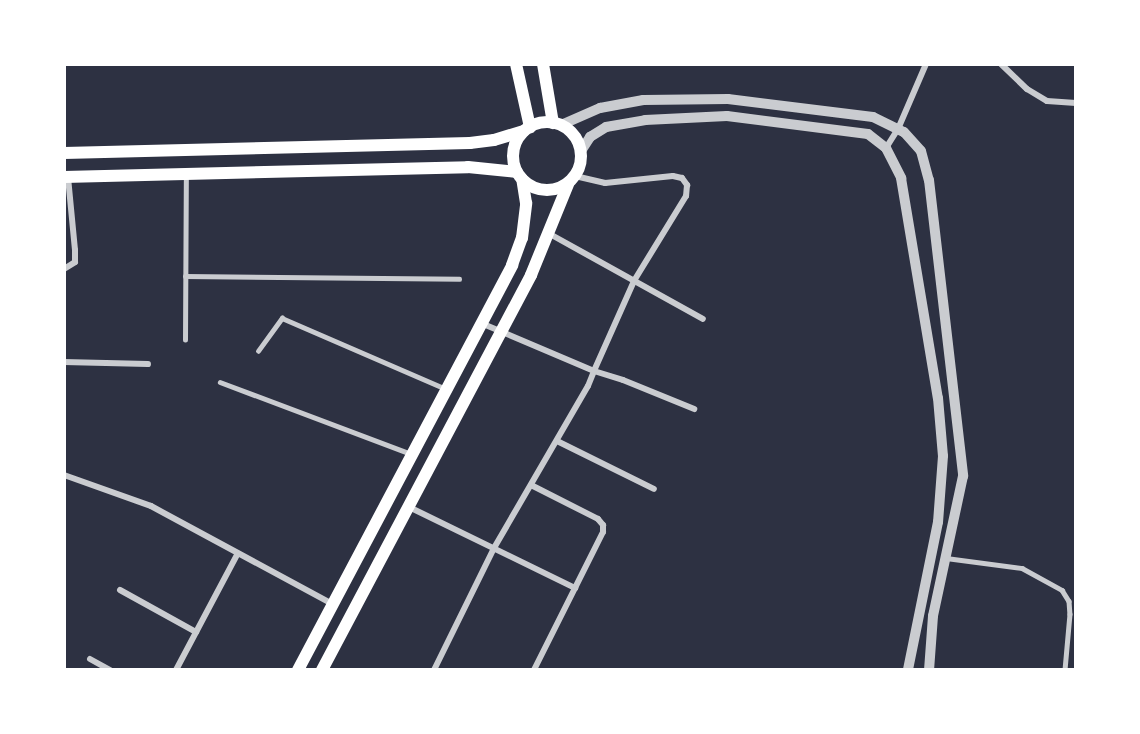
<!DOCTYPE html>
<style>
body{margin:0}
#map{position:relative;width:1140px;height:734px;overflow:hidden;background:#2d3142;font-family:Raleway,sans-serif}
div>[style]{position:absolute}
[style*='--x']{left:calc(var(--x)*1px);top:calc(var(--y)*1px);width:calc(var(--w)*1px);rotate:calc(var(--a)*1deg)}
.service>*{height:4.5px;margin:-2.25px;padding:0 2.25px;transform-origin:2.25px;border-radius:2.25px;background:#caccd0}
.minor>*{height:6px;margin:-3px;padding:0 3px;transform-origin:3px;border-radius:3px;background:#caccd0}
.tertiary>*{height:10px;margin:-5px;padding:0 5px;transform-origin:5px;border-radius:5px;background:#caccd0}
.secondary>*{height:12px;margin:-6px;padding:0 6px;transform-origin:6px;border-radius:6px;background:#fff}
.secondary>.ring{margin:-6px;padding:0;box-sizing:content-box;background:none;border:12px solid #fff;border-radius:50%}
span{translate:-50% -50%;white-space:nowrap;text-align:center;line-height:1.15;-webkit-text-stroke:6px #fff;paint-order:stroke}
.frame{position:absolute;inset:0;border:66px solid #fff;pointer-events:none}
</style>
<div id="map">
<div class="service">
<i style="--x:185;--y:276;--w:274;--a:0.6"></i>
<i style="--x:185;--y:340;--w:166;--a:-89.7"></i>
<i style="--x:258;--y:351;--w:41;--a:-54"></i>
<i style="--x:282;--y:318;--w:179;--a:23.4"></i>
<i style="--x:220;--y:382;--w:205;--a:20.6"></i>
<i style="--x:946;--y:558;--w:77;--a:7.5"></i>
<i style="--x:1022;--y:568;--w:46;--a:28.8"></i>
<i style="--x:1062;--y:590;--w:13;--a:58"></i>
<i style="--x:1069;--y:601;--w:13;--a:86"></i>
<i style="--x:1070;--y:614;--w:56;--a:95.1"></i>
</div>
<div class="minor">
<i style="--x:1001;--y:64;--w:36;--a:44"></i>
<i style="--x:1027;--y:89;--w:23;--a:31"></i>
<i style="--x:1047;--y:101;--w:29;--a:4"></i>
<i style="--x:886;--y:148;--w:22;--a:-58"></i>
<i style="--x:898;--y:129;--w:71;--a:-66.7"></i>
<i style="--x:575;--y:176;--w:31;--a:13"></i>
<i style="--x:605;--y:183;--w:68;--a:-5.9"></i>
<i style="--x:673;--y:176;--w:9;--a:13"></i>
<i style="--x:682;--y:178;--w:9;--a:54"></i>
<i style="--x:687;--y:185;--w:11;--a:95"></i>
<i style="--x:686;--y:196;--w:100;--a:121.5"></i>
<i style="--x:634;--y:281;--w:98;--a:114"></i>
<i style="--x:594;--y:371;--w:30;--a:17"></i>
<i style="--x:623;--y:380;--w:77;--a:22.2"></i>
<i style="--x:548;--y:233;--w:177;--a:29"></i>
<i style="--x:64;--y:269;--w:13;--a:-32"></i>
<i style="--x:75;--y:262;--w:12;--a:-90"></i>
<i style="--x:75;--y:250;--w:73;--a:-95.5"></i>
<i style="--x:64;--y:362;--w:84;--a:1.4"></i>
<i style="--x:557;--y:441;--w:108;--a:26.3"></i>
<i style="--x:64;--y:475;--w:92;--a:19.6"></i>
<i style="--x:151;--y:506;--w:206;--a:28.4"></i>
<i style="--x:531;--y:485;--w:75;--a:26.9"></i>
<i style="--x:598;--y:519;--w:8;--a:50"></i>
<i style="--x:603;--y:525;--w:7;--a:90"></i>
<i style="--x:603;--y:532;--w:63;--a:116.6"></i>
<i style="--x:409;--y:507;--w:185;--a:26"></i>
<i style="--x:575;--y:588;--w:92;--a:116.6"></i>
<i style="--x:120;--y:590;--w:87;--a:28.9"></i>
<i style="--x:90;--y:659;--w:23;--a:29"></i>
<i style="--x:176;--y:670;--w:132;--a:-62.1"></i>
<i style="--x:434;--y:670;--w:136;--a:-63.8"></i>
<i style="--x:494;--y:548;--w:187;--a:-59.9"></i>
<i style="--x:588;--y:386;--w:16;--a:-68"></i>
<i style="--x:594;--y:371;--w:123;--a:-157"></i>
</div>
<div class="tertiary">
<i style="--x:561;--y:125;--w:43;--a:-23.6"></i>
<i style="--x:600;--y:108;--w:44;--a:-10.5"></i>
<i style="--x:643;--y:100;--w:85;--a:-0.7"></i>
<i style="--x:728;--y:99;--w:146;--a:7.1"></i>
<i style="--x:873;--y:117;--w:34;--a:26"></i>
<i style="--x:904;--y:132;--w:25;--a:48"></i>
<i style="--x:921;--y:151;--w:30;--a:75"></i>
<i style="--x:929;--y:180;--w:298;--a:83.4"></i>
<i style="--x:963;--y:476;--w:143;--a:102.1"></i>
<i style="--x:933;--y:616;--w:54;--a:94.2"></i>
<i style="--x:581;--y:151;--w:17;--a:-57"></i>
<i style="--x:590;--y:137;--w:19;--a:-32"></i>
<i style="--x:606;--y:127;--w:40;--a:-10"></i>
<i style="--x:645;--y:120;--w:82;--a:-2.8"></i>
<i style="--x:727;--y:116;--w:142;--a:7.3"></i>
<i style="--x:868;--y:134;--w:23;--a:38"></i>
<i style="--x:886;--y:148;--w:34;--a:63"></i>
<i style="--x:901;--y:178;--w:223;--a:80.5"></i>
<i style="--x:938;--y:398;--w:58;--a:85.1"></i>
<i style="--x:943;--y:456;--w:66;--a:94.3"></i>
<i style="--x:938;--y:522;--w:151;--a:101.5"></i>
</div>
<div class="secondary">
<i style="--x:516;--y:64;--w:65;--a:77.5"></i>
<i style="--x:543;--y:64;--w:60;--a:80.4"></i>
<i class="ring" style="left:513px;top:122px;width:56px;height:56px"></i>
<i style="--x:64;--y:153;--w:406;--a:-1.4"></i>
<i style="--x:470;--y:143;--w:24;--a:-7"></i>
<i style="--x:494;--y:140;--w:31;--a:-17"></i>
<i style="--x:64;--y:177;--w:404;--a:-1.4"></i>
<i style="--x:468;--y:167;--w:49;--a:5.8"></i>
<i style="--x:298;--y:670;--w:458;--a:-62.1"></i>
<i style="--x:512;--y:265;--w:29;--a:-70"></i>
<i style="--x:522;--y:238;--w:35;--a:-83"></i>
<i style="--x:526;--y:203;--w:24;--a:-99"></i>
<i style="--x:322;--y:670;--w:447;--a:-62.1"></i>
<i style="--x:531;--y:275;--w:100;--a:-67.8"></i>
</div>
<div class="frame"></div>
</div>
